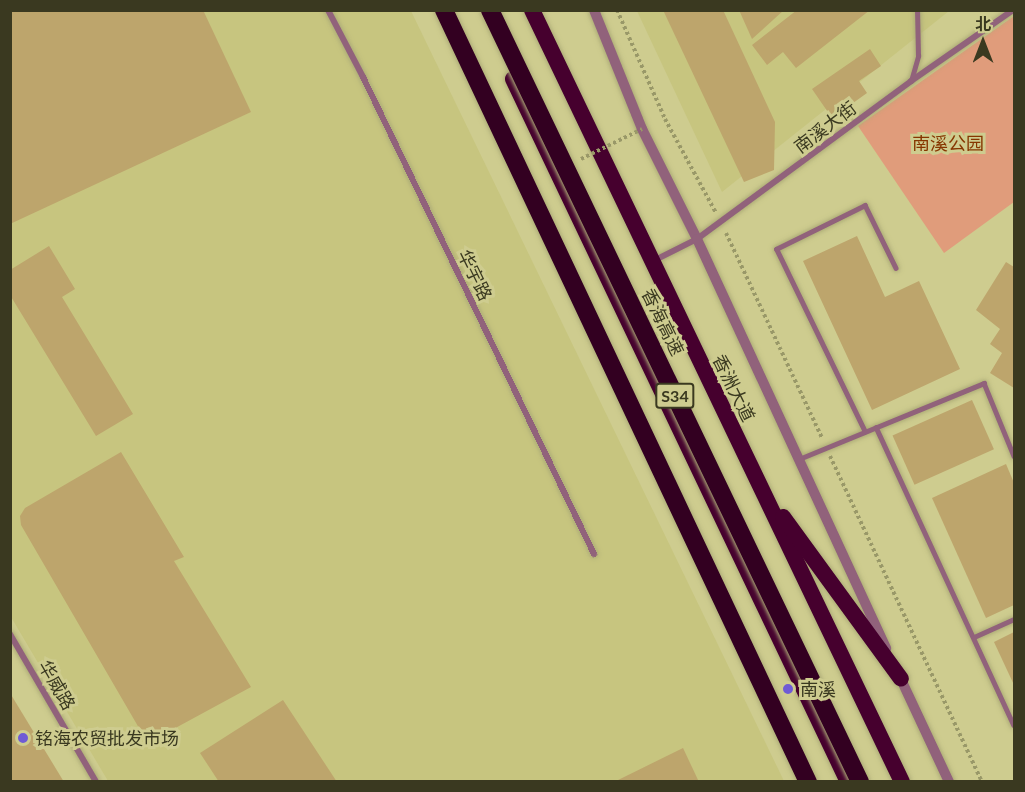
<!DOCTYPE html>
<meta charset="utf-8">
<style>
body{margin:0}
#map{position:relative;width:1025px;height:792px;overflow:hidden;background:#cecc8f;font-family:Lato,"Noto Sans SC",sans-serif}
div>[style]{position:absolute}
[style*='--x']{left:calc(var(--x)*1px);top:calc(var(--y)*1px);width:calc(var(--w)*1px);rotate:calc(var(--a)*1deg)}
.built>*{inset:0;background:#c7c57f}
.green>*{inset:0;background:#e09c7b}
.building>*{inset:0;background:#bda56c;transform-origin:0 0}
.path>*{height:4px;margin-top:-2px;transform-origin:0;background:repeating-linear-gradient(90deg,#999868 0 3px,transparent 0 6px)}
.roads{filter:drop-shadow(0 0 2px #adac77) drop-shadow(0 0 2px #adac77)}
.service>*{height:4.5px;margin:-2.25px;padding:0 2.25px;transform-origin:2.25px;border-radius:2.25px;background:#91627b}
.minor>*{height:6px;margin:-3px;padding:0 3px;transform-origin:3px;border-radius:3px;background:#91627b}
.tertiary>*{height:10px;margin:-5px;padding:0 5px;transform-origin:5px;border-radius:5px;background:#91627b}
.trunk>*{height:16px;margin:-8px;padding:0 8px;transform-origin:8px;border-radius:8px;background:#46002e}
.path-bridge>*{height:4px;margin-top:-2px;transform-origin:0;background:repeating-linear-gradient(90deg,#999868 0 3px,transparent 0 6px)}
.bridges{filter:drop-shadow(0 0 2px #adac77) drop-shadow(0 0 2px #adac77)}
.motorway-bridge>*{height:18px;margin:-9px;padding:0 9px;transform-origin:9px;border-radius:9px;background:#330021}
.dots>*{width:16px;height:16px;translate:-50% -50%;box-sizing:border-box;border:3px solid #cecc8f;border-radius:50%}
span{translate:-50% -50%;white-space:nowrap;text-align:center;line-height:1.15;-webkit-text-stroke:6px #cecc8f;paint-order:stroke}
.shield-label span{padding:2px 4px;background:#cecc8f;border:2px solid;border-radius:4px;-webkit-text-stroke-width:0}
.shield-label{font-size:16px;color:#3a3920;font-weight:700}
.street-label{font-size:18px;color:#3a3920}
.park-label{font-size:18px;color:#863600}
.poi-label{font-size:18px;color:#3a3920}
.left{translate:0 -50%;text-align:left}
.frame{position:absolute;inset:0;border:12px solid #3a3920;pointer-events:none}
.north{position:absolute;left:953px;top:12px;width:60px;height:60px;-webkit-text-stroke:4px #cecc8f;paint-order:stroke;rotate:0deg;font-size:16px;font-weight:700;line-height:24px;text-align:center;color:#3a3920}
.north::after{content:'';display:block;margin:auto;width:21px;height:27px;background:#3a3920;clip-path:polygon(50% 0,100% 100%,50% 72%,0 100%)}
</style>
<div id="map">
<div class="built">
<i style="clip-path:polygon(10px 11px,411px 11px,784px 781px,108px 781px,11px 617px)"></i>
<i style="clip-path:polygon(637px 11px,949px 11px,722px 192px)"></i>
</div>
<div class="green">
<i style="clip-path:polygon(1014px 16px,1014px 202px,944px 253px,858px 126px)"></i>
</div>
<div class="building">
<i style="clip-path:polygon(10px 10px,203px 10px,251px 112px,10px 224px)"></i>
<i style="clip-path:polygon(663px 10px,723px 10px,775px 122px,774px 170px,744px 182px)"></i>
<i style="clip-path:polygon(739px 10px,784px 10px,752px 39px)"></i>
<i style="clip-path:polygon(797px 10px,870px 10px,796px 68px,783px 52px,767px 65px,752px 45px)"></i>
<i style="clip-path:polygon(870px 49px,881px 66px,859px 81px,867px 93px,832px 118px,812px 89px)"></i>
<i style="clip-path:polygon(857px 236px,885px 297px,919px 281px,960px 369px,872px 410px,803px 261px)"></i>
<i style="clip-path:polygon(49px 246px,75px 289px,62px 297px,133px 414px,96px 436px,10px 295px,10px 270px)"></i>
<i style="clip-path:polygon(1006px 262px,1014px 267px,1014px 388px,990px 373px,1002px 353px,990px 344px,1000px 329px,976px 310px)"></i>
<i style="left:972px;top:400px;width:54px;height:87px;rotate:66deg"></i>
<i style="clip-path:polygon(121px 452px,184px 557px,174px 561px,251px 687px,157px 738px,150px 738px,139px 728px,21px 525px,20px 516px,25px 508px)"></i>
<i style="clip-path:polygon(1006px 464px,1014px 483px,1014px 605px,986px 618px,932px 498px)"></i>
<i style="clip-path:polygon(1014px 632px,1014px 685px,994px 642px)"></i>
<i style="clip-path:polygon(10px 693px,64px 782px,10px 782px)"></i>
<i style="clip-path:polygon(283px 700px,337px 782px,219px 782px,200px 753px)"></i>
<i style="clip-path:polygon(683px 748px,699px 782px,614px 782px)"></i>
</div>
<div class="path">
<i style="--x:617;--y:10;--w:119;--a:66.2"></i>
<i style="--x:665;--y:119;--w:107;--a:61.5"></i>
<i style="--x:726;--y:233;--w:226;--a:64.9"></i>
<i style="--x:830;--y:456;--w:360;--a:65"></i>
</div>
<div class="roads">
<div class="service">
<i style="--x:911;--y:81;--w:26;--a:-74"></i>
<i style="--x:918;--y:56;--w:46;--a:-91.2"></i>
<i style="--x:876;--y:427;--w:328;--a:65.2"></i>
<i style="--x:865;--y:432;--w:203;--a:-115.9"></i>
<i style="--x:776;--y:249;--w:99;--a:-26.3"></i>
<i style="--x:865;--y:205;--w:70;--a:63.8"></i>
<i style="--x:799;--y:459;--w:200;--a:-22.3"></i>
<i style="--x:984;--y:383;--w:79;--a:67.7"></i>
<i style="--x:974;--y:637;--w:44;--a:-24.2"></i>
</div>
<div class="minor">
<i style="--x:328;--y:10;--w:76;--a:62.4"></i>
<i style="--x:363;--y:77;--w:530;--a:64.16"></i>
<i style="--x:655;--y:260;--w:47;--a:-26.6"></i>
<i style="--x:697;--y:239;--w:266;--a:-36.4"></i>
<i style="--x:911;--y:81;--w:124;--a:-34.8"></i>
<i style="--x:10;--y:634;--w:171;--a:59.8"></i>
</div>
<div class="tertiary">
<i style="--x:594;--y:10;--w:128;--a:68"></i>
<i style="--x:642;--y:129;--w:123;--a:63.4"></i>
<i style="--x:697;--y:239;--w:451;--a:65.2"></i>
<i style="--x:898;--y:673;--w:120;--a:64.9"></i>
</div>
<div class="trunk">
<i style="--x:532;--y:10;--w:856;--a:64.39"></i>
<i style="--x:513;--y:79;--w:779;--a:64.52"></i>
<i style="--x:783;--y:517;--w:200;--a:53.9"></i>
</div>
</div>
<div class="path-bridge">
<i style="--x:581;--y:159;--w:68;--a:-26.2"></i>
</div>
<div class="bridges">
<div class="motorway-bridge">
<i style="--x:444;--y:10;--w:854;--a:64.76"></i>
<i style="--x:490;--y:10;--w:856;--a:64.39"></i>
</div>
</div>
<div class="dots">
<i style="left:788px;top:689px;background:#6f5bd5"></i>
<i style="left:23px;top:738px;background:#6f5bd5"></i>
</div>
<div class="shield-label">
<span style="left:675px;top:396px">S34</span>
</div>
<div class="street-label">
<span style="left:825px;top:127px;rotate:-37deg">南溪大街</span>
<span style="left:475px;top:275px;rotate:64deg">华宇路</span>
<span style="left:663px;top:322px;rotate:64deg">香海高速</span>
<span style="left:734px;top:388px;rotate:64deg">香洲大道</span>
<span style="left:57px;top:685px;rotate:60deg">华威路</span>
</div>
<div class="park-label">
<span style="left:948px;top:143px">南溪公园</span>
</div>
<div class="poi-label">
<span class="left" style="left:800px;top:689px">南溪</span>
<span class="left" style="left:35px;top:738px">铭海农贸批发市场</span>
</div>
<div class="frame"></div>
<div class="north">北</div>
</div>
